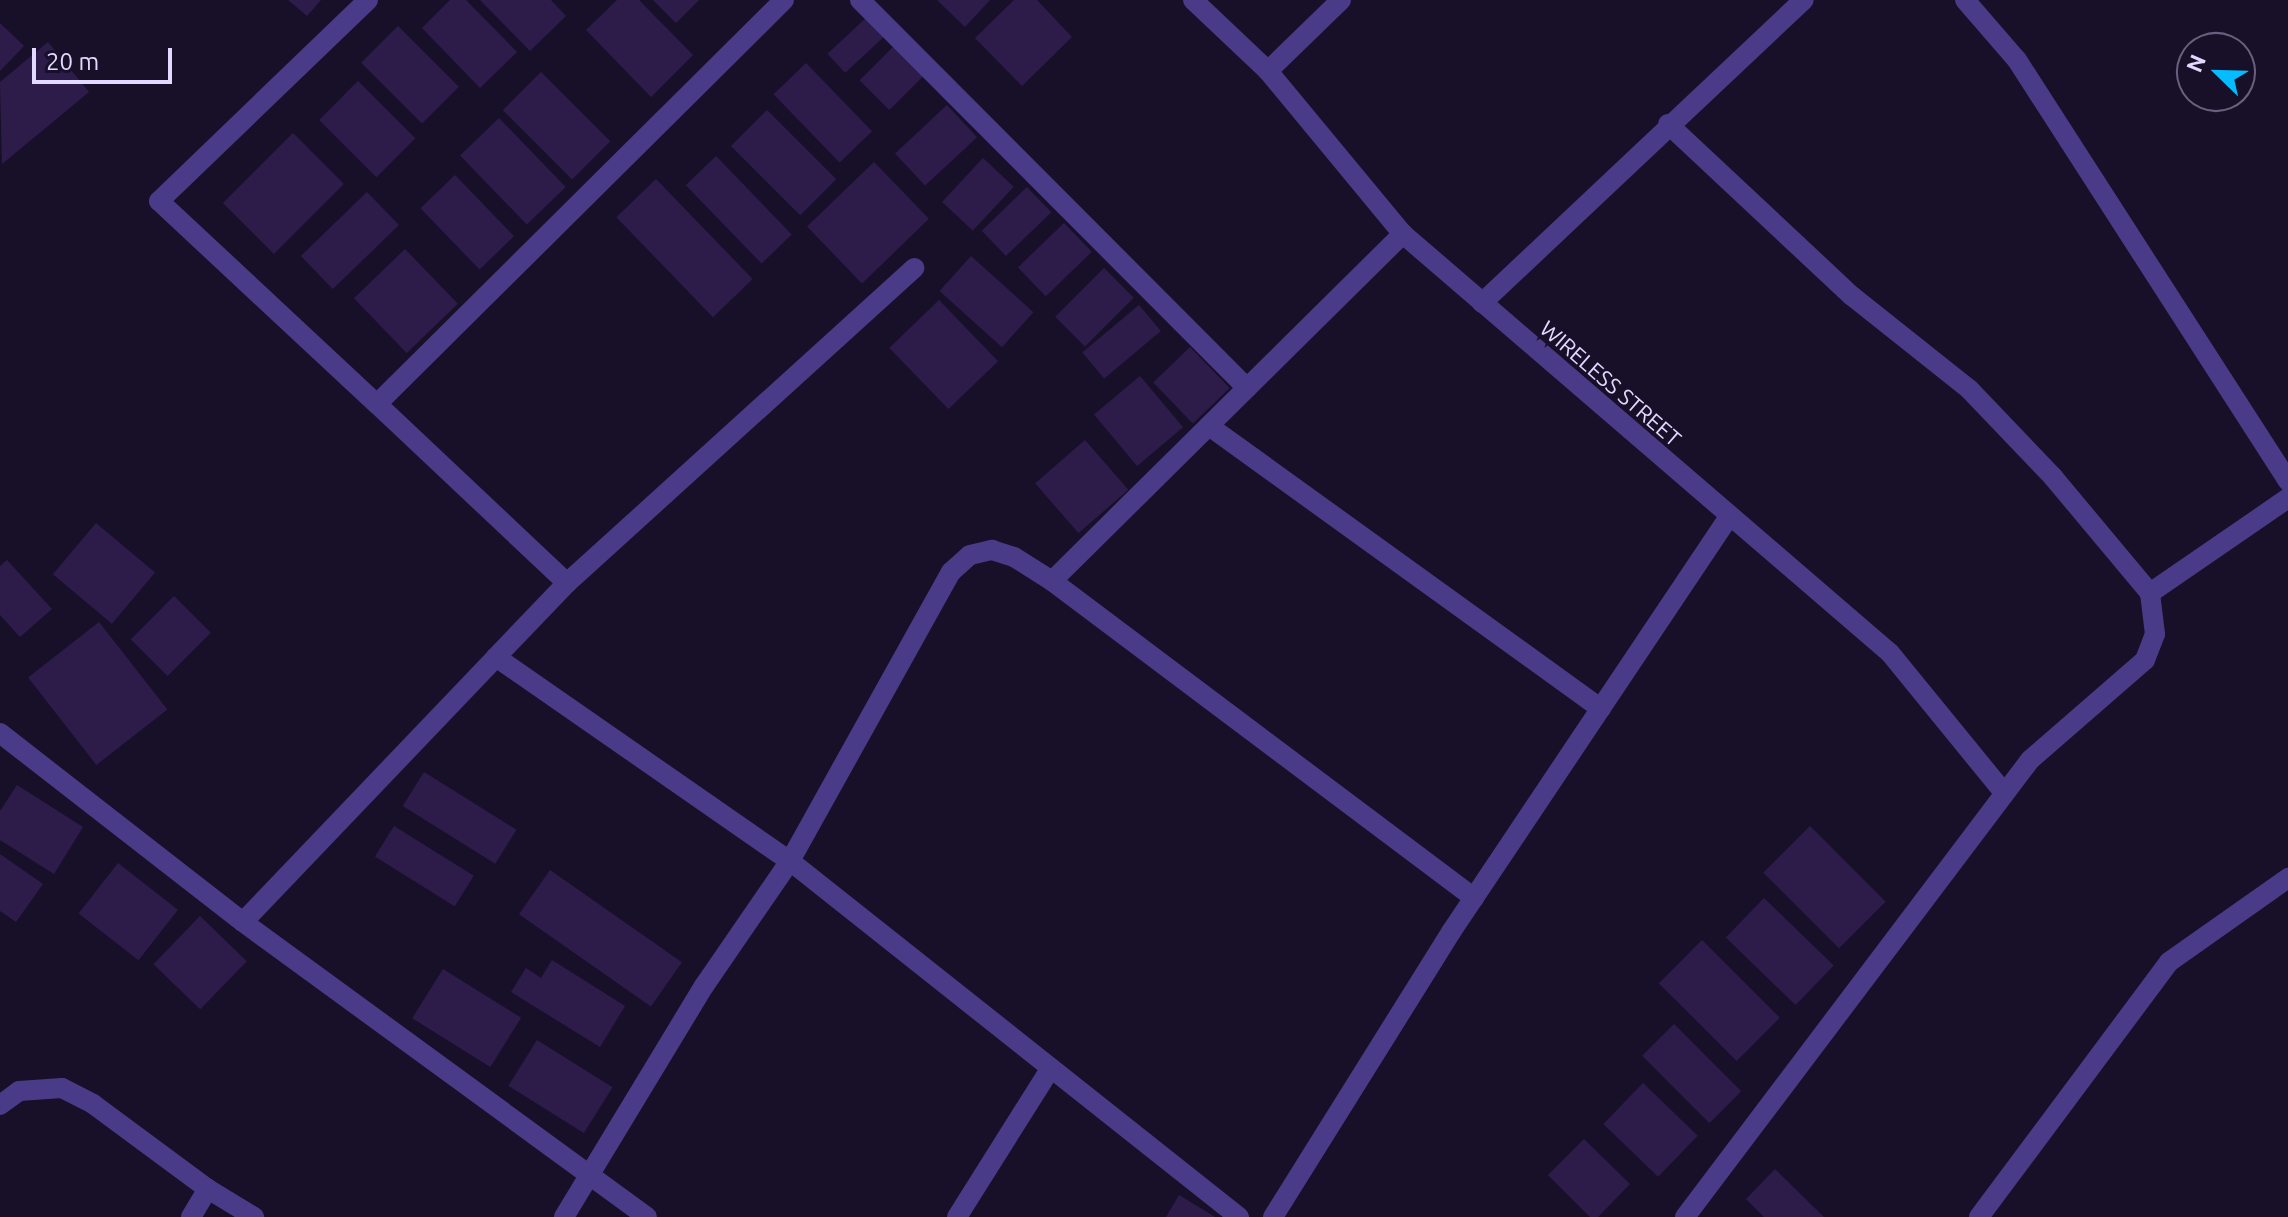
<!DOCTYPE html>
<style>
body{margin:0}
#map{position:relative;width:2288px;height:1217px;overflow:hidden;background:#181029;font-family:Ubuntu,sans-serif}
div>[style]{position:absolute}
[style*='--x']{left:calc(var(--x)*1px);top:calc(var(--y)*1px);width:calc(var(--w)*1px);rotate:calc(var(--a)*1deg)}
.building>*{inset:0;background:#2d1c4a;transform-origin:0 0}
.minor>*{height:20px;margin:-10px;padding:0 10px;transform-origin:10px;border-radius:10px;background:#4a3b88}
span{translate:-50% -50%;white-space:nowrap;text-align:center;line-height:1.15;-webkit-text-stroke:7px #181029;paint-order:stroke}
.street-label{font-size:22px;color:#e3d8ff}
.north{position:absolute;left:2176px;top:32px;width:80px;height:80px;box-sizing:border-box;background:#181029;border:2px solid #69607f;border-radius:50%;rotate:293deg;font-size:22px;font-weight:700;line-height:32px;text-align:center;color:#e3d8ff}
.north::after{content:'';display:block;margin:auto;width:28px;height:36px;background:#04bcff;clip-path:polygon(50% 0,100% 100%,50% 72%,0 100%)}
.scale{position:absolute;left:32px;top:48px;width:140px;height:36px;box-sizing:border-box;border:4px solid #e3d8ff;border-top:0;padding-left:10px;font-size:24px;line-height:28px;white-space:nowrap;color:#e3d8ff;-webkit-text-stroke:6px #181029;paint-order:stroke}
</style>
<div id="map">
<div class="building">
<i style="clip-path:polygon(288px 0,321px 0,307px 16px)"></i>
<i style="clip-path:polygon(450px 0,466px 0,517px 52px,480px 88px,422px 28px)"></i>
<i style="clip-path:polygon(480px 0,551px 0,566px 16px,530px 51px)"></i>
<i style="clip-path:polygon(617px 0,639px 0,693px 55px,651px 97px,586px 30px)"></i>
<i style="clip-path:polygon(653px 0,699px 0,676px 23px)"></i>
<i style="clip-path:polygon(937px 0,990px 0,965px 27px)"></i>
<i style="clip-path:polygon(1014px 0,1037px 0,1072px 37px,1022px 86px,975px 38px)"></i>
<i style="left:867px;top:17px;width:26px;height:54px;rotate:47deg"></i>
<i style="clip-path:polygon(0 23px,24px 46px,0 71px)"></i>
<i style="left:398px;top:26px;width:86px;height:52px;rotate:45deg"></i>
<i style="clip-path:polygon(48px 42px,89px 92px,2px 164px,0 82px)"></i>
<i style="left:895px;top:45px;width:42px;height:50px;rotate:45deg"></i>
<i style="left:806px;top:63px;width:95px;height:45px;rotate:46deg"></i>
<i style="left:541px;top:72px;width:98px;height:54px;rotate:45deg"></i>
<i style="left:358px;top:81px;width:81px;height:55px;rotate:45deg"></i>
<i style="left:947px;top:105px;width:44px;height:71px;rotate:47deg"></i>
<i style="left:767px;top:110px;width:98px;height:51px;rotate:45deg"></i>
<i style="left:499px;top:118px;width:96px;height:54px;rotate:46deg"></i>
<i style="left:293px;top:133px;width:72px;height:99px;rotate:45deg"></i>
<i style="left:716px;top:156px;width:109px;height:42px;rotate:46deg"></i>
<i style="left:983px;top:158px;width:42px;height:60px;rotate:43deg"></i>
<i style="left:874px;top:162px;width:79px;height:93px;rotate:46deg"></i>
<i style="left:455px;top:175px;width:85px;height:48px;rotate:46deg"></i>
<i style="left:656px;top:179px;width:139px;height:55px;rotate:46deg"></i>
<i style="left:1027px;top:187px;width:35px;height:63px;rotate:46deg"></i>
<i style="left:367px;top:192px;width:46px;height:92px;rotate:46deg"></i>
<i style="left:1064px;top:223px;width:40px;height:64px;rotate:46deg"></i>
<i style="left:405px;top:249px;width:76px;height:71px;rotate:46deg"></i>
<i style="left:971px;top:256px;width:84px;height:47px;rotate:42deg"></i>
<i style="left:1104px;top:268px;width:42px;height:69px;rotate:45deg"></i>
<i style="left:939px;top:300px;width:85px;height:69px;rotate:46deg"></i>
<i style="left:1139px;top:305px;width:34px;height:74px;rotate:50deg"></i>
<i style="left:1190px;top:347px;width:57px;height:51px;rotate:46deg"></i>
<i style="left:1140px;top:376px;width:67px;height:60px;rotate:50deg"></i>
<i style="left:1085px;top:440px;width:66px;height:66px;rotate:49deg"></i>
<i style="left:96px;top:523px;width:77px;height:67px;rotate:40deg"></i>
<i style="clip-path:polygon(7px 560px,52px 609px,20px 637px,0 615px,0 566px)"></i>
<i style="left:174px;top:596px;width:52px;height:61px;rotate:45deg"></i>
<i style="left:99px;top:622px;width:111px;height:90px;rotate:52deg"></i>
<i style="left:424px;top:772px;width:109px;height:40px;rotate:32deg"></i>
<i style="clip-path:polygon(17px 785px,83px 827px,54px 874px,0 840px,0 811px)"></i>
<i style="left:394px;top:826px;width:94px;height:36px;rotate:32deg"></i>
<i style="left:1810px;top:826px;width:107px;height:66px;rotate:45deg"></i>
<i style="clip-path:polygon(0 854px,43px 884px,16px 922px,0 911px)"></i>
<i style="left:118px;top:863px;width:76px;height:64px;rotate:38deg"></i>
<i style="left:550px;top:870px;width:161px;height:54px;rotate:35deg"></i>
<i style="left:1764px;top:898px;width:97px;height:55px;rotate:44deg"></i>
<i style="left:200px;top:916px;width:65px;height:67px;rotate:44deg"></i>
<i style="left:1702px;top:940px;width:110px;height:61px;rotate:45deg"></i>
<i style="clip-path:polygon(552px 960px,625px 1006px,600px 1047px,511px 992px,526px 968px,541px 978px)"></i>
<i style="left:443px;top:969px;width:92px;height:58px;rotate:32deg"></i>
<i style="left:1674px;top:1024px;width:95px;height:45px;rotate:45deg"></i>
<i style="left:537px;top:1040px;width:89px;height:54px;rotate:32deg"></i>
<i style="left:1643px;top:1083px;width:76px;height:57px;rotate:44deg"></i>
<i style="clip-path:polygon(1584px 1139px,1630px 1184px,1598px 1217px,1590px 1217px,1548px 1175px)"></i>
<i style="clip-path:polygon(1775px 1169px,1824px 1217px,1764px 1217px,1746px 1199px)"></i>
<i style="clip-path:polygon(1179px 1195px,1215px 1217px,1166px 1217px)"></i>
</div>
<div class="minor">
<i style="--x:368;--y:0;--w:290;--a:136.1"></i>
<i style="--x:159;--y:201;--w:298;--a:43"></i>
<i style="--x:784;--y:0;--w:573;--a:135.21"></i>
<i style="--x:377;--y:404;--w:261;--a:43.3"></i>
<i style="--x:567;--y:583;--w:103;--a:133.8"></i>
<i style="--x:496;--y:657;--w:358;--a:34.8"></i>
<i style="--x:790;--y:861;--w:573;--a:38.41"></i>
<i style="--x:860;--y:0;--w:548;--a:45.07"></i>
<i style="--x:1193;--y:0;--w:103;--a:43.4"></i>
<i style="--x:1341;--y:0;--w:102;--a:135.8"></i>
<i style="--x:1268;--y:71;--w:212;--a:50.4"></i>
<i style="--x:1403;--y:234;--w:642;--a:40.71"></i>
<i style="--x:1890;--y:653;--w:181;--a:50.8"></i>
<i style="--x:1965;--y:0;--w:79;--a:49.1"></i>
<i style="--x:2017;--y:60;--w:501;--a:57.23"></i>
<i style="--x:1668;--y:124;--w:252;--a:43.1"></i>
<i style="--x:1852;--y:296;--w:149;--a:38.5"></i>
<i style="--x:1969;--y:389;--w:122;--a:46.3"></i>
<i style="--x:2053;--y:477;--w:151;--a:50.1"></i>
<i style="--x:1482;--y:303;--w:442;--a:-43.3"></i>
<i style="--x:1209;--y:426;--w:483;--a:35.8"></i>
<i style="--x:1052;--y:581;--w:528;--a:36.91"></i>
<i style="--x:567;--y:583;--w:469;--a:-42.2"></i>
<i style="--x:0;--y:733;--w:308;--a:37.9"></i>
<i style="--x:243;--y:922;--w:500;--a:36.14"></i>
<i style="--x:243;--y:922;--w:366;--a:-46.3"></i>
<i style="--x:0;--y:1105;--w:24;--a:-36"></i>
<i style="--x:19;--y:1091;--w:43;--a:-4"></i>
<i style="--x:62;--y:1088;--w:35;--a:27"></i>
<i style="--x:93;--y:1104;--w:143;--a:36.5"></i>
<i style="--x:191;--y:1217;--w:33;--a:-59"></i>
<i style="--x:208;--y:1189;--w:54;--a:31.3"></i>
<i style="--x:564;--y:1217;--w:270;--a:-58.8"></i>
<i style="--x:704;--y:986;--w:152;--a:-55.5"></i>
<i style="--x:790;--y:861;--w:331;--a:-60.9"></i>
<i style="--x:951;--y:572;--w:25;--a:-42"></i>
<i style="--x:970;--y:555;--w:23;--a:-13"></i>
<i style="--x:992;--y:550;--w:23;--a:18"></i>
<i style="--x:1014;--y:557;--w:45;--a:32.3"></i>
<i style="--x:1052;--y:581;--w:494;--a:-44.7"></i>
<i style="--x:957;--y:1217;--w:176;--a:-57.8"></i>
<i style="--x:1273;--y:1217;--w:336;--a:-58"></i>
<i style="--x:1451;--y:932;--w:500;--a:-56.2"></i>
<i style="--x:1685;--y:1217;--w:573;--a:-52.95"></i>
<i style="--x:2030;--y:760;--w:152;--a:-41"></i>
<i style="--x:2145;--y:660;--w:28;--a:-69"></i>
<i style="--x:2155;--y:634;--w:41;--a:-97"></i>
<i style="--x:2150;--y:593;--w:168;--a:-34.5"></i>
<i style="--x:1979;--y:1217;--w:318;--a:-53.3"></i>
<i style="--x:2169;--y:962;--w:146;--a:-35.2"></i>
</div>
<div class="street-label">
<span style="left:1611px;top:383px;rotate:41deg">WIRELESS STREET</span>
</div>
<div class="north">N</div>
<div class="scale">20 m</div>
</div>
